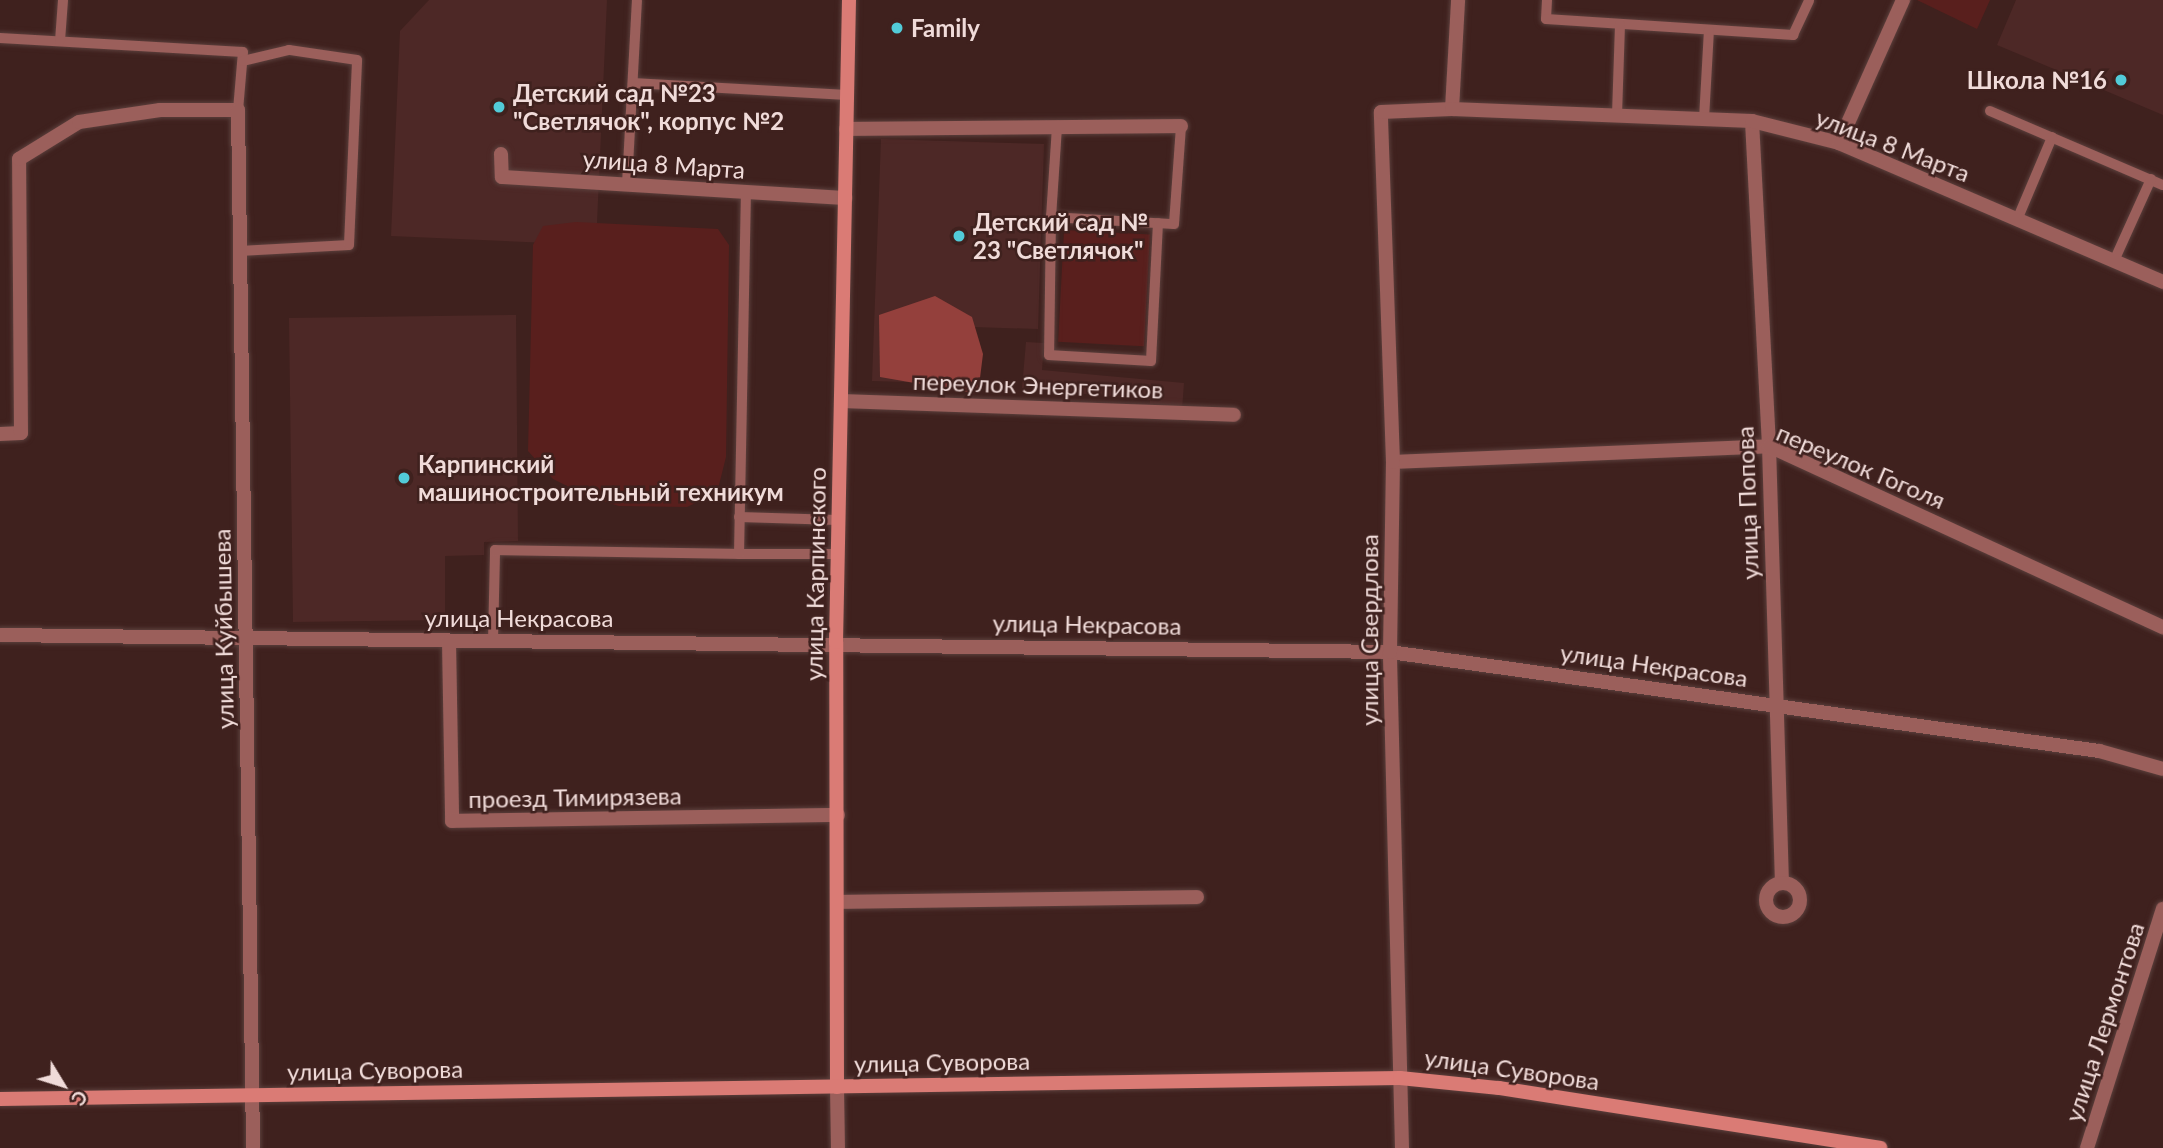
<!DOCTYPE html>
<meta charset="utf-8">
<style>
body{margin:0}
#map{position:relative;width:2163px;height:1148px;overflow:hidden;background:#3f211e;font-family:Lato,sans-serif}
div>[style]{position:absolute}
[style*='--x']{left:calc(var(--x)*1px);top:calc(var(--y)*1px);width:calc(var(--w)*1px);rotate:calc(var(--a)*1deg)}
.built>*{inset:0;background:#4d2826}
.green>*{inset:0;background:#591f1d;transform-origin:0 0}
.forest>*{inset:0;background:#94403c}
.roads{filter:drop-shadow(0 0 2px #5b3f3c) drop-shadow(0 0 2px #5b3f3c)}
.lane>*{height:10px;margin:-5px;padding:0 5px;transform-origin:5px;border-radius:5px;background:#9b5f5b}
.street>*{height:14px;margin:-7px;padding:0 7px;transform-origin:7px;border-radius:7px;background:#9b5f5b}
.street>.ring{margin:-7px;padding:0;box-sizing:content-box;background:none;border:14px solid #9b5f5b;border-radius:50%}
.secondary>*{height:14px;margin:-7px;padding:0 7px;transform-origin:7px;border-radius:7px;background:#da7b75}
.dots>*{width:19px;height:19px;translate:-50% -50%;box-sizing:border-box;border:4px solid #3f211e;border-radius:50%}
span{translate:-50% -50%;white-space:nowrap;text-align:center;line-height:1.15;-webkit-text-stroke:5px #3f211e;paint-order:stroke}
.poi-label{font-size:24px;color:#f0dbd9;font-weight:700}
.left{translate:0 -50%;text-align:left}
.right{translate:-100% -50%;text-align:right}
.street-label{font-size:24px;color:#f0dbd9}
.north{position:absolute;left:28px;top:1050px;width:70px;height:70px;-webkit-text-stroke:5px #3f211e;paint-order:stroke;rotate:128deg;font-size:19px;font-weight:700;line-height:28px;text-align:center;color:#f0dbd9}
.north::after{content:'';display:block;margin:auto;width:24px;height:32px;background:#f0dbd9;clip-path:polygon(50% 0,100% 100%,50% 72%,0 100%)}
</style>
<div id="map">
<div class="built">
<i style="clip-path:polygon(429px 0,607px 0,596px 245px,391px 236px,400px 31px)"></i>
<i style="clip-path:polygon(2016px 0,2163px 0,2163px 115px,1997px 45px)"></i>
<i style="clip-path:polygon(881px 139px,1044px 144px,1038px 329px,973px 327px,971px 384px,872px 381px)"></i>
<i style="clip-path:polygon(516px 315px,518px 541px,484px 542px,484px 555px,445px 556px,445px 620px,293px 622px,289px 318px)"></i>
<i style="clip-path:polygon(1026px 342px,1044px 343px,1042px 370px,1184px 383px,1182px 410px,1150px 407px,1150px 400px,1022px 388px)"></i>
</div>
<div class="green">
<i style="clip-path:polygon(1917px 0,1990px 0,1977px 29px)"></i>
<i style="clip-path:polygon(576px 222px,718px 229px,729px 245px,726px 457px,717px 493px,687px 507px,619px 506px,587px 496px,553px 479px,528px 451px,533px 245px,543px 226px)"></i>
<i style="left:1064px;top:230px;width:86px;height:112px;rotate:3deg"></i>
</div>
<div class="forest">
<i style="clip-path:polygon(935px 296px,972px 317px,983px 354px,978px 394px,880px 377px,879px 315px)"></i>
</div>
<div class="roads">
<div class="lane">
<i style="--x:1547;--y:0;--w:19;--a:93"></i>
<i style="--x:1546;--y:19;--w:248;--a:3.7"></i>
<i style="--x:1793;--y:35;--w:38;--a:-65"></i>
<i style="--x:0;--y:38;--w:243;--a:3.3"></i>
<i style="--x:243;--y:52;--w:58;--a:94.9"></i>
<i style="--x:60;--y:41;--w:41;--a:-85.8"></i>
<i style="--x:633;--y:83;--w:214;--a:3.2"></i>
<i style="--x:1990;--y:111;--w:188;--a:23.2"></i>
<i style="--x:1617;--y:115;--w:91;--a:-88.1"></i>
<i style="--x:1704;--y:119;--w:89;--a:-86.8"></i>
<i style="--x:1057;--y:127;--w:90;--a:93.8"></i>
<i style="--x:1051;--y:217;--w:123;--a:3.3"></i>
<i style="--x:1174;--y:224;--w:98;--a:-85.9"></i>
<i style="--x:627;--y:184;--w:184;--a:-86.9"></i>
<i style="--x:1051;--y:217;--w:138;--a:90.8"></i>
<i style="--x:1049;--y:355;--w:102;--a:3.4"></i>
<i style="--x:1151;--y:361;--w:138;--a:-87.1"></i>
<i style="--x:2017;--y:220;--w:90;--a:-67.1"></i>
<i style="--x:240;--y:251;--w:109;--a:-3.2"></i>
<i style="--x:349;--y:245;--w:185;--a:-87.5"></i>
<i style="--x:357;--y:60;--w:69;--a:-171.6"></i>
<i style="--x:289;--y:50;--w:47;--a:166.6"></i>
<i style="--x:2114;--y:261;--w:90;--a:-65.7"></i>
<i style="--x:739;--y:517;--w:99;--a:1.7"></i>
<i style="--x:739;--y:554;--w:98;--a:0"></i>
<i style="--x:493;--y:641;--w:91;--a:-88.7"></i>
<i style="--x:495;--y:550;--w:244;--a:0.9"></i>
<i style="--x:739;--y:554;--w:362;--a:-88.9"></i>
</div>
<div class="street">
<i style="--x:1452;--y:109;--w:109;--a:-86.8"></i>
<i style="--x:1752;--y:121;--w:325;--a:87"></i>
<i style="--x:1769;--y:446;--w:437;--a:88.3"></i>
<i style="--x:846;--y:129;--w:335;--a:-0.5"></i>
<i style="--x:1839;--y:143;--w:157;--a:-65.9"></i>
<i style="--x:501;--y:154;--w:23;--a:88"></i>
<i style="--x:502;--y:177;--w:344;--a:3.5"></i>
<i style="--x:841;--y:401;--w:393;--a:2"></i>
<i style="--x:0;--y:434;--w:21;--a:-3"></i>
<i style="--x:21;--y:433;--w:274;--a:-90.4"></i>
<i style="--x:19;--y:159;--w:70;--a:-31.7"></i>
<i style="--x:79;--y:122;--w:82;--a:-8.4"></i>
<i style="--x:160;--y:110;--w:78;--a:0"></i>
<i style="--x:238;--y:110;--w:1038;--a:89.17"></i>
<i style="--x:1393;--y:462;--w:376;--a:-2.4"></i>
<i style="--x:1769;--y:446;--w:434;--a:24.7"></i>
<i style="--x:0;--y:635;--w:1390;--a:0.7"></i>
<i style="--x:1390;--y:652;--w:716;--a:7.95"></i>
<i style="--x:2099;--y:751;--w:66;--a:15.7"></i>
<i style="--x:449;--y:641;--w:180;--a:89"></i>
<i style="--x:452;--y:821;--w:386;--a:-0.9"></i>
<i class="ring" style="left:1766px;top:883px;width:20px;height:20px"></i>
<i style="--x:839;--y:902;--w:358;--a:-0.8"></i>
<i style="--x:837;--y:1087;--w:61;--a:89.1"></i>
<i style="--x:1402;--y:1148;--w:496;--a:-91.4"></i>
<i style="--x:1390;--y:652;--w:190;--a:-89.1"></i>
<i style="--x:1393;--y:462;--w:350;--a:-92"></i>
<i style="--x:1381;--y:112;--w:71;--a:-2.4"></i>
<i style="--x:1452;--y:109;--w:300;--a:2.3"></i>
<i style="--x:1752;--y:121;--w:90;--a:14.2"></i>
<i style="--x:1839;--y:143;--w:353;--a:23.2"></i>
<i style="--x:2087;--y:1148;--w:251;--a:-72.4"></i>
</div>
<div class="secondary">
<i style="--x:837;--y:1087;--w:445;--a:-90.1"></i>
<i style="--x:836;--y:642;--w:642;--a:-88.84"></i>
<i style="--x:0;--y:1099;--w:1400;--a:-0.86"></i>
<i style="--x:1400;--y:1078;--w:100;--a:5.8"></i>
<i style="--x:1499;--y:1088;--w:386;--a:8.9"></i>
</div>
</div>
<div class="dots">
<i style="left:897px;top:28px;background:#52cbd8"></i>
<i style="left:2121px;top:80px;background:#52cbd8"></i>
<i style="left:499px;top:107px;background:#52cbd8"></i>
<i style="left:959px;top:236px;background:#52cbd8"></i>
<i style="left:404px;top:478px;background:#52cbd8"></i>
</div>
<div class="poi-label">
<span class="left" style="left:911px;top:28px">Family</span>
<span class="right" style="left:2107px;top:80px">Школа №16</span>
<span class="left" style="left:513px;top:107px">Детский сад №23<br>"Светлячок", корпус №2</span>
<span class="left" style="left:973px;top:236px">Детский сад №<br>23 "Светлячок"</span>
<span class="left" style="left:418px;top:478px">Карпинский<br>машиностроительный техникум</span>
</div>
<div class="street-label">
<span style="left:1893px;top:145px;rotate:21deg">улица 8 Марта</span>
<span style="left:664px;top:164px;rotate:4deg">улица 8 Марта</span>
<span style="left:1038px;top:385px;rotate:2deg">переулок Энергетиков</span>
<span style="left:1861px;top:466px;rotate:23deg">переулок Гоголя</span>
<span style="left:1747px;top:503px;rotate:-92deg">улица Попова</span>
<span style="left:815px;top:574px;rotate:-89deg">улица Карпинского</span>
<span style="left:519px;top:618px">улица Некрасова</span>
<span style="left:1087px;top:624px;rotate:1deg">улица Некрасова</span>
<span style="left:223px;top:629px;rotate:-91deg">улица Куйбышева</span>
<span style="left:1369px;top:630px;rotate:-90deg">улица Свердлова</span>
<span style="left:1654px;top:665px;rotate:8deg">улица Некрасова</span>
<span style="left:575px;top:797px;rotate:-1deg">проезд Тимирязева</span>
<span style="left:2104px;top:1022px;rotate:-72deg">улица Лермонтова</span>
<span style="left:942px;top:1062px;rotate:-1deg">улица Суворова</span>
<span style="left:1512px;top:1069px;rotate:8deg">улица Суворова</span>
<span style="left:375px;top:1070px;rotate:-1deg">улица Суворова</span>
</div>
<div class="north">С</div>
</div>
